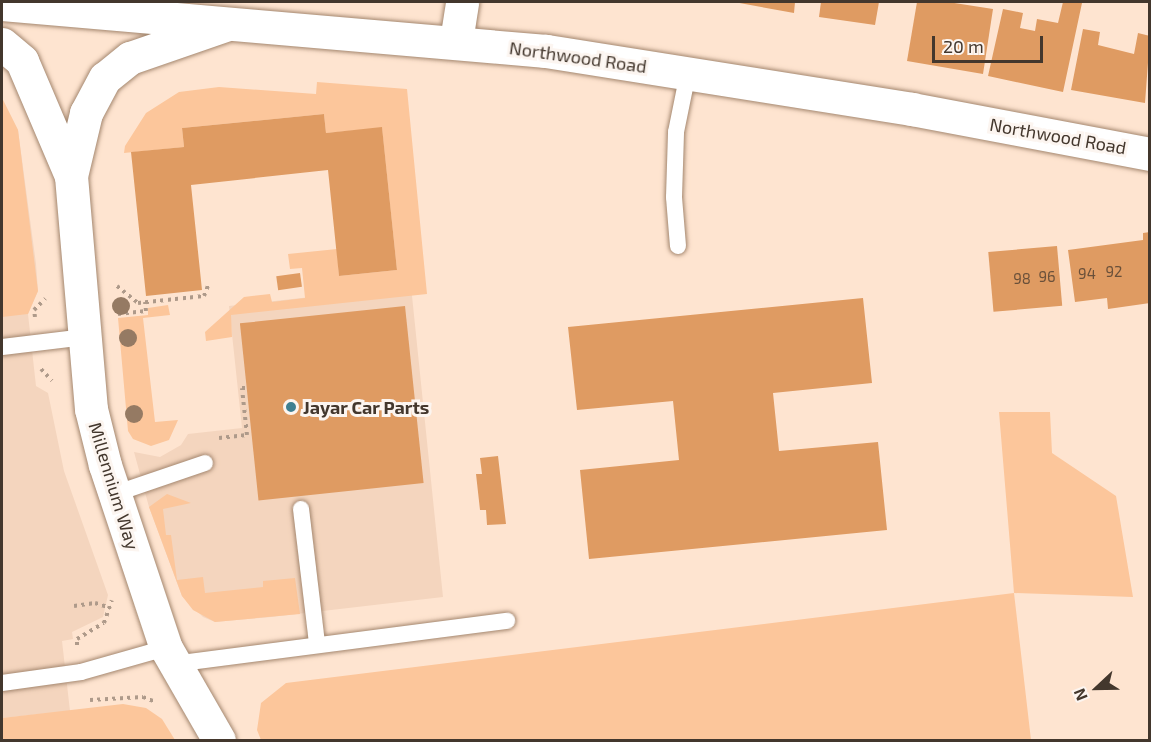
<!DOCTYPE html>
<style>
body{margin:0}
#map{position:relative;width:1151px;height:742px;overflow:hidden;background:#fee4d0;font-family:"Exo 2",sans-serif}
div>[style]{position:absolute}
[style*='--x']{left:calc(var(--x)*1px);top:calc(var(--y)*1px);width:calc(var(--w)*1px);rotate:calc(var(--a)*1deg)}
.built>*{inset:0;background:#f4d5be}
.green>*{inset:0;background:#fcc69b}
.building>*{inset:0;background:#df9b62;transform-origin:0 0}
.path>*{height:4px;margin-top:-2px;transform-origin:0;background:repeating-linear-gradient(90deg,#ae9a8a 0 3px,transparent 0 7.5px)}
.roads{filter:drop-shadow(0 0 2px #a4876f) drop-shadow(0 0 2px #a4876f)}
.service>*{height:16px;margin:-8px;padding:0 8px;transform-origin:8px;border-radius:8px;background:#fff}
.minor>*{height:33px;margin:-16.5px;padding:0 16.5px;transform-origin:16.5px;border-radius:16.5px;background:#fff}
.tertiary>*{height:33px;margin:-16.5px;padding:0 16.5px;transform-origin:16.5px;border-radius:16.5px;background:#fff}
.trees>*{width:18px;height:18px;margin:-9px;border-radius:50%;background:#957a63}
.dots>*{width:16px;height:16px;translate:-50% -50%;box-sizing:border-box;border:3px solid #fcf5f0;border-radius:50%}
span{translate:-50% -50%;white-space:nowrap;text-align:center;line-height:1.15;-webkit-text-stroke:6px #fcf5f0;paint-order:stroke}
.number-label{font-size:15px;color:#6a503a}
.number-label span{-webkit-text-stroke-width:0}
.street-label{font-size:18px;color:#43372d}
.poi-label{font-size:18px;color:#43372d;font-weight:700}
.left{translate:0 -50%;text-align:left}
.frame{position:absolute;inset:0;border:3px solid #43372d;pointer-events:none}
.north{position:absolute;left:1067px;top:658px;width:60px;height:60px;-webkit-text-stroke:4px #fcf5f0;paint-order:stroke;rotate:248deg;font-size:16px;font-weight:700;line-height:24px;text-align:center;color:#43372d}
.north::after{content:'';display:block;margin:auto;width:21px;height:27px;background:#43372d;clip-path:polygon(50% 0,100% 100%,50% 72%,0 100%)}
.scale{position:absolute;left:932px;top:36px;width:111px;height:27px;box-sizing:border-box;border:3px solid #43372d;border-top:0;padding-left:8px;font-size:18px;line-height:21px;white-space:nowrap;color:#43372d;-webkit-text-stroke:4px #fcf5f0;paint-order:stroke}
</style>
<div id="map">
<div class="built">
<i style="clip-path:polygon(2px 98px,18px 130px,36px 264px,38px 291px,28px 314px,36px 386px,48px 393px,64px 471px,108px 595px,103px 617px,72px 632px,73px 639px,62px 641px,70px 711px,2px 718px)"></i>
<i style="clip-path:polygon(411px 286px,443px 597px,271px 617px,215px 622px,203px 617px,182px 596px,149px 507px,134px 452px,160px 457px,181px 445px,188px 434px,242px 428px,229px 306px)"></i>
</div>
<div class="green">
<i style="clip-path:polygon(317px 82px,407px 89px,427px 294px,231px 315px,232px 337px,206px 341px,205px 332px,244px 297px,270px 294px,272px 302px,305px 298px,302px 268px,290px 269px,288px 254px,337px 249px,339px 276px,397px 270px,382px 128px,326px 133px,324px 114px,182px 128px,184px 147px,124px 153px,125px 146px,146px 113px,179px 92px,219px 87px,316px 94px)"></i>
<i style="clip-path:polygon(2px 98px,18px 130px,38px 291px,28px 314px,2px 317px)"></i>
<i style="clip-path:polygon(168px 305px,170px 315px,143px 318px,155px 422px,178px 420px,169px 440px,151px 446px,133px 439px,128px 431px,118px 318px,148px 315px,148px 308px)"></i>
<i style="clip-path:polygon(999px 412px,1050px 412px,1052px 453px,1116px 496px,1133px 597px,1014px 593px,1031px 740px,261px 740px,257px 730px,261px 703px,286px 683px,1014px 593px)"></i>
<i style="clip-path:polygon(167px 494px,191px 503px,163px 509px,166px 535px,171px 535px,177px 580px,203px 577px,205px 593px,263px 587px,263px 581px,295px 578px,300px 614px,215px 622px,193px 610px,182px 596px,149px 507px)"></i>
<i style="clip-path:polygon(123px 704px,146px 708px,162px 719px,175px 740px,2px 740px,2px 718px)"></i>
</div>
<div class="building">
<i style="clip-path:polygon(734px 2px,795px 2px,794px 13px)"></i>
<i style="clip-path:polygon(821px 2px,879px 2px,875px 25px,819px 17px)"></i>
<i style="clip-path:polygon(917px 2px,948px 2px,993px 9px,983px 74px,907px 61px)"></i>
<i style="clip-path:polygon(1063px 2px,1082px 3px,1063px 92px,988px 76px,1003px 9px,1023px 13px,1020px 28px,1035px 31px,1037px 19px,1058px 23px)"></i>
<i style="clip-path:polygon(1083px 29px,1100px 32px,1098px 45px,1134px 54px,1138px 33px,1150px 36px,1145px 103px,1071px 90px)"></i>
<i style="clip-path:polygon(324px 114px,326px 133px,382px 127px,397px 270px,339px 276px,328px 170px,191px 185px,202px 290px,146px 296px,131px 152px,184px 147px,182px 128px)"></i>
<i style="clip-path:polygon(1150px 232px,1150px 303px,1108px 309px,1107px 298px,1075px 302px,1068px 250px,1143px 240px,1143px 233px)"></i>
<i style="left:1057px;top:246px;width:60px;height:69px;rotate:85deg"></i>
<i style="left:300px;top:273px;width:14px;height:24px;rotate:82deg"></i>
<i style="clip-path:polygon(863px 298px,872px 383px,773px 393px,779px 451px,878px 442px,887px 530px,589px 559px,580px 470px,679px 460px,673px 401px,577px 410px,568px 327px)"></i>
<i style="left:405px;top:306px;width:178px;height:166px;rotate:84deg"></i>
<i style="clip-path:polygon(498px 456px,506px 524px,487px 525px,486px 510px,480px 510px,476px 474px,482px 474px,480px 458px)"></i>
</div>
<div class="path">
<i style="--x:117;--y:286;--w:27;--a:39"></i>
<i style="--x:138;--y:303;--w:66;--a:-6.1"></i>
<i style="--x:204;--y:296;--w:14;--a:-69"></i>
<i style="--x:118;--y:314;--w:28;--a:-6"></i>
<i style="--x:146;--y:311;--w:9;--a:-96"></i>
<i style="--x:35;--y:317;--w:7;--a:-98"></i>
<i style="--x:34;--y:310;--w:16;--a:-45"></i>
<i style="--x:41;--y:369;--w:16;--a:47"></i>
<i style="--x:219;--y:438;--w:28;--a:-6"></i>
<i style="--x:247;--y:435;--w:47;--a:-96.1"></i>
<i style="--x:242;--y:388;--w:5;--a:0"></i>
<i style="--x:74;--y:606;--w:21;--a:-8"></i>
<i style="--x:95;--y:603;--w:16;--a:18"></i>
<i style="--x:77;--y:645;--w:6;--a:-90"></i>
<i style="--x:77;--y:639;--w:31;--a:-31"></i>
<i style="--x:104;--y:623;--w:24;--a:-71"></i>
<i style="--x:90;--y:700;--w:53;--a:-3.2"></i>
<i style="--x:143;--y:697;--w:14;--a:21"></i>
</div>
<div class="roads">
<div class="service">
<i style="--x:678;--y:246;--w:49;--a:-94.7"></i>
<i style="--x:674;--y:197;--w:65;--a:-88.2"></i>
<i style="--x:676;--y:132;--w:60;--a:-78.5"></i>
<i style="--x:2;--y:347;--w:84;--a:-6.9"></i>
<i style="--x:114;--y:494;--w:96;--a:-18.8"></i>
<i style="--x:301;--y:509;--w:136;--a:83.2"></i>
<i style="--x:174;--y:664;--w:336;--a:-7.4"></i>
<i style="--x:2;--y:683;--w:80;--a:-7.9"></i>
<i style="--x:81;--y:672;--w:88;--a:-15.8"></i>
</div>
<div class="minor">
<i style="--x:456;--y:41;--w:39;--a:-81"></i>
<i style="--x:2;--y:44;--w:26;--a:40"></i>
<i style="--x:22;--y:61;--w:125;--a:66.9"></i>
<i style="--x:71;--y:176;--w:234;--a:85.1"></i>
<i style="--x:91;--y:409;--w:58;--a:76"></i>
<i style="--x:105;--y:465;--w:193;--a:71.6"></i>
<i style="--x:166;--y:648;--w:106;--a:60.1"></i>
<i style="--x:71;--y:176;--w:65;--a:-76.6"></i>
<i style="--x:86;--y:113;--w:40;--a:-62"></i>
<i style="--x:105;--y:78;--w:32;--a:-39"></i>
<i style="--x:130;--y:58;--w:104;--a:-19.1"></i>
</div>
<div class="tertiary">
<i style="--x:2;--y:4;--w:546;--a:4.94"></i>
<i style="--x:546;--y:51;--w:371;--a:9"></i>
<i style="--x:912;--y:109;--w:242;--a:10.7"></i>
</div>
</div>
<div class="trees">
<i style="left:121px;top:306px"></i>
<i style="left:128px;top:338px"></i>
<i style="left:134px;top:414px"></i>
</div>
<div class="dots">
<i style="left:291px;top:407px;background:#3f8092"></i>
</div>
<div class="number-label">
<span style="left:1114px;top:272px">92</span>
<span style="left:1087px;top:274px">94</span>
<span style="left:1047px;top:277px">96</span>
<span style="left:1022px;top:279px">98</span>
</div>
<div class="street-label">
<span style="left:578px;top:57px;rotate:8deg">Northwood Road</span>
<span style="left:1058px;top:136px;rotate:10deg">Northwood Road</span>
<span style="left:114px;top:486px;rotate:73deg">Millennium Way</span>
</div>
<div class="poi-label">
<span class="left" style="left:303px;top:407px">Jayar Car Parts</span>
</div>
<div class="frame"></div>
<div class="north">N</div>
<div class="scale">20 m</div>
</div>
